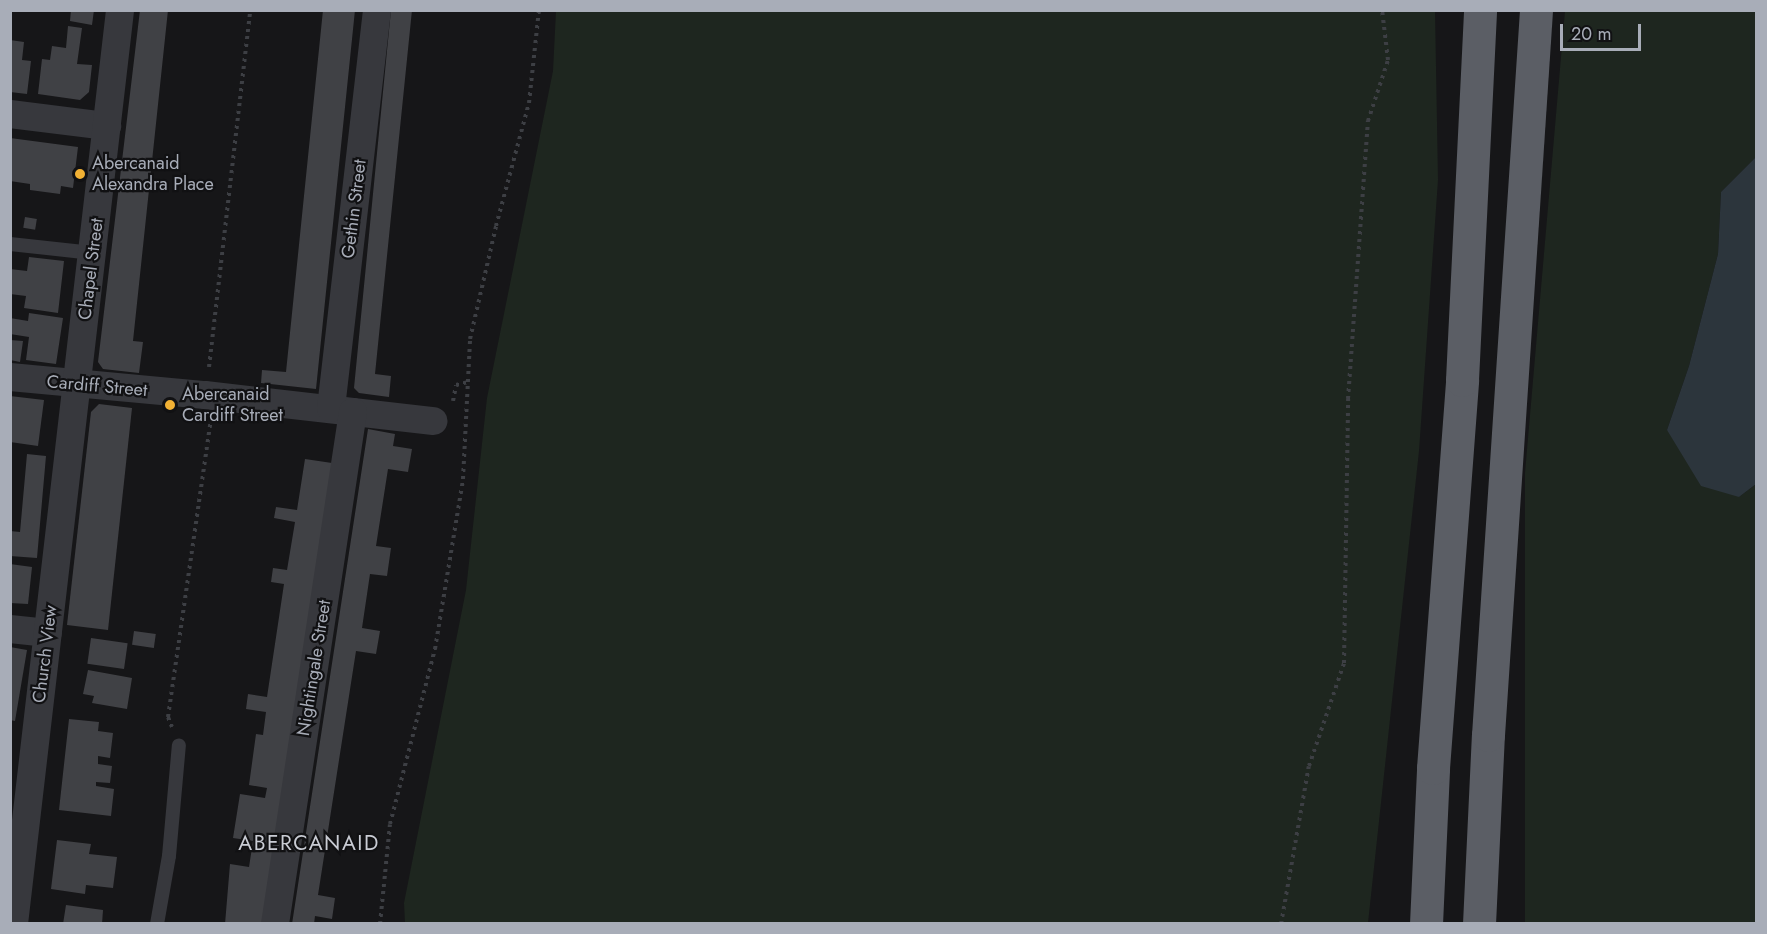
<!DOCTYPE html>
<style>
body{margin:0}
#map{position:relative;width:1767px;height:934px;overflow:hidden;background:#161618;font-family:Jost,sans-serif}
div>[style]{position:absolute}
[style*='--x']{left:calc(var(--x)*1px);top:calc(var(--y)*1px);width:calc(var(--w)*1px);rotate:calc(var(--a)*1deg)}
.green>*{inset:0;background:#1e261f}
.water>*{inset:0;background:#2c353c}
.building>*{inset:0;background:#404145;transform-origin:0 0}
.path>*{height:4px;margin-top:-2px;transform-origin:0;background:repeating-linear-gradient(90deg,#3d3f44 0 3px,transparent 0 7.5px)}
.service>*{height:14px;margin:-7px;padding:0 7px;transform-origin:7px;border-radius:7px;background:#37383d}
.minor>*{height:28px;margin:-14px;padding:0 14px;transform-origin:14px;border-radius:14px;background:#37383d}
.trunk>*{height:33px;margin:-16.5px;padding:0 16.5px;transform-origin:16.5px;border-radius:16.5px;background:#5b5e65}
.dots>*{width:16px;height:16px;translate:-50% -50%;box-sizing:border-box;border:3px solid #111113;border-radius:50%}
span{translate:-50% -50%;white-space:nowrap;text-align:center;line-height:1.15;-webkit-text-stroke:4.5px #111113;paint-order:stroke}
.poi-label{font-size:18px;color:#a8adb8}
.left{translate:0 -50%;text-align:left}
.street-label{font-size:18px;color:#a8adb8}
.quarter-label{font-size:21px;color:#c9ccd4;letter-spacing:1.5px}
.frame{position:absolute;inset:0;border:12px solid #a8adb8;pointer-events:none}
.scale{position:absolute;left:1560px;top:24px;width:81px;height:27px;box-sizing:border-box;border:3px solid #a8adb8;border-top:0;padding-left:8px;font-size:18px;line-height:21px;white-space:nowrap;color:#a8adb8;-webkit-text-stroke:4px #111113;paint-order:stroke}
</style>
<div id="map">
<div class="green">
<i style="clip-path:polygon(556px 11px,1435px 11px,1438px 180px,1419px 451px,1368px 923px,405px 923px,404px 903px,466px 590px,487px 398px,553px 71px)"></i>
<i style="clip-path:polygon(1565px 11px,1756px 11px,1756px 157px,1721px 192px,1718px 254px,1689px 366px,1667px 430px,1739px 497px,1756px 484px,1756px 923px,1525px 924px,1525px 473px)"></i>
</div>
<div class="water">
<i style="clip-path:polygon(1756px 157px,1756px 484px,1739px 497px,1701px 486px,1667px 430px,1689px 366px,1718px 254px,1721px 192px)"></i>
</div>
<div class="building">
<i style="clip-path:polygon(71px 10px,94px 10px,92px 25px,70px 21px)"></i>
<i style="clip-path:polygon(140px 10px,168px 10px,133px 341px,143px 342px,139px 373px,103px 369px,98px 362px)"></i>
<i style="clip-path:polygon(323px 10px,355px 10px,316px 389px,261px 383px,262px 370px,286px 372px)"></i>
<i style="clip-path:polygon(391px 10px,412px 10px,375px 374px,391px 376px,389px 397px,359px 393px,354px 388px)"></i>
<i style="clip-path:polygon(68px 26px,82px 28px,77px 64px,92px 65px,89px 92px,80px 100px,38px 94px,42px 59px,50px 60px,52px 46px,66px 48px)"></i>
<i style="clip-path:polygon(10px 40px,24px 42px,22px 60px,31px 61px,27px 94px,10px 92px)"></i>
<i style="clip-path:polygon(10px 138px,78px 147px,73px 188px,61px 186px,60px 194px,30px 190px,30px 184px,10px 181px)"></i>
<i style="left:25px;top:217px;width:12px;height:11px;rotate:9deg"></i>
<i style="clip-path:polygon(29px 257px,64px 261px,58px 313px,24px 308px,26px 296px,10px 294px,10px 269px,27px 271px)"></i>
<i style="clip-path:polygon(29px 313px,63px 318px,56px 364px,26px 360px,29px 337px,10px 334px,10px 318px,28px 321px)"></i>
<i style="clip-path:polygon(10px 340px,23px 341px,20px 362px,10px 360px)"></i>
<i style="clip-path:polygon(10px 396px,44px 400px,38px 446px,10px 442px)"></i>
<i style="clip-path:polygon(99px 404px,132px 408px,108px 630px,67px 625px,91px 412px)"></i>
<i style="clip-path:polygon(368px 429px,395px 434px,393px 446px,412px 449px,408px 472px,388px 469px,376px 546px,391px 548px,387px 576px,370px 574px,362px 628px,380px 631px,376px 654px,356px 651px,318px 895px,335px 898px,332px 919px,315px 916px,314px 924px,292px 924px)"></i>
<i style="clip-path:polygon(27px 454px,46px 456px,37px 558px,10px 556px,10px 531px,20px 532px)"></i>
<i style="clip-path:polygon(305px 459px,332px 463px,262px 924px,225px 924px,230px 864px,249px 867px,253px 841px,233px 838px,240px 794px,265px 798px,267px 788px,249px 785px,256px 734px,263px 735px,266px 712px,246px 709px,248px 694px,267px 697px,284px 584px,271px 582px,273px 568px,287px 570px,295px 522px,274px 518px,276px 507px,297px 510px)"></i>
<i style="clip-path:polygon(10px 564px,32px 567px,28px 604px,10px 603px)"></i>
<i style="left:134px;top:631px;width:22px;height:14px;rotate:8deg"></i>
<i style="left:91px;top:638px;width:37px;height:26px;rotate:8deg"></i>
<i style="clip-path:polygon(10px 647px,27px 650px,15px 721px,10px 720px)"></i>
<i style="clip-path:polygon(88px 670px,132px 678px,127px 709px,92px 703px,94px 696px,83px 694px)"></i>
<i style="clip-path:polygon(69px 719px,99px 722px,98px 731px,113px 733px,110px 758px,98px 756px,98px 764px,112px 766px,110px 783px,96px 782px,96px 786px,114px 789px,111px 816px,59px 810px)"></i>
<i style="clip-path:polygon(57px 840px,91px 844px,89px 854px,117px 857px,113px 888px,86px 885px,85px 894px,51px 889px)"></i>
<i style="clip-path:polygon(66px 905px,103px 910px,102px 924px,63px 924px)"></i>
</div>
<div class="path">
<i style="--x:209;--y:367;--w:359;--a:-83.4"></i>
<i style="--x:453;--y:401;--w:16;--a:-79"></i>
<i style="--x:456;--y:385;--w:12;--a:-14"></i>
<i style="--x:172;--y:727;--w:11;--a:-112"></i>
<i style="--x:168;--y:717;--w:296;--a:-81.8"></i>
<i style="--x:380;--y:924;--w:100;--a:-84.3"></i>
<i style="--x:390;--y:824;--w:181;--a:-75.6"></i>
<i style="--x:435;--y:649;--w:172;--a:-80.6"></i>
<i style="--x:463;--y:479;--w:140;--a:-87.1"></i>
<i style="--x:470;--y:339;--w:116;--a:-77"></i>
<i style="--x:496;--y:226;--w:127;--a:-75"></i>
<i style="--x:529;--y:103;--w:94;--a:-83.9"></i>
<i style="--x:1281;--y:924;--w:160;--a:-80"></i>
<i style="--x:1309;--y:766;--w:109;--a:-71.2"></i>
<i style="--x:1344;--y:663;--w:264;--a:-89.1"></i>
<i style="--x:1348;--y:399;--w:279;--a:-85.9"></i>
<i style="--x:1368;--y:121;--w:64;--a:-71.8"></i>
<i style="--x:1388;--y:60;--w:50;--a:-96.8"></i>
</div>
<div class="service">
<i style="--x:10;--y:244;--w:83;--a:6.2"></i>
<i style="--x:157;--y:924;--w:69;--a:-80"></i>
<i style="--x:169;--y:856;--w:111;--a:-84.9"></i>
</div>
<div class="minor">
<i style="--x:10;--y:114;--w:98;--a:7.1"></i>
<i style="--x:10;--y:377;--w:196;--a:5.3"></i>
<i style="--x:205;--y:395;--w:230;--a:6.5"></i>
<i style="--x:331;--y:408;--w:401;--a:-83.4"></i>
<i style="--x:10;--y:629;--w:38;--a:6"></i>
<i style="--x:14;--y:924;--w:920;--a:-83.38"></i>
<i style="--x:275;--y:924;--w:518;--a:-81.34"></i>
</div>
<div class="trunk">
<i style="--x:1426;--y:924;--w:156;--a:-87.4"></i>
<i style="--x:1433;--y:768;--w:389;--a:-85.7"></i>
<i style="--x:1462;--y:380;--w:370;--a:-87.2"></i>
<i style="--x:1479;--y:924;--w:189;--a:-87.3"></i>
<i style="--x:1488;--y:735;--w:727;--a:-86.21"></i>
</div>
<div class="dots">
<i style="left:80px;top:174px;background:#f2b134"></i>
<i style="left:170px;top:405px;background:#f2b134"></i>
</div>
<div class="poi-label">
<span class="left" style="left:92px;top:174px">Abercanaid<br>Alexandra Place</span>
<span class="left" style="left:182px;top:405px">Abercanaid<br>Cardiff Street</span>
</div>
<div class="street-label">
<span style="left:354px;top:209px;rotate:-83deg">Gethin Street</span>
<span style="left:91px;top:269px;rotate:-83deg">Chapel Street</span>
<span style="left:97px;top:386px;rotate:5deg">Cardiff Street</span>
<span style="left:45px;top:654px;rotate:-83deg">Church View</span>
<span style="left:314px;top:668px;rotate:-81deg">Nightingale Street</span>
</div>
<div class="quarter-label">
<span style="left:309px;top:843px">ABERCANAID</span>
</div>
<div class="frame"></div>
<div class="scale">20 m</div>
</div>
